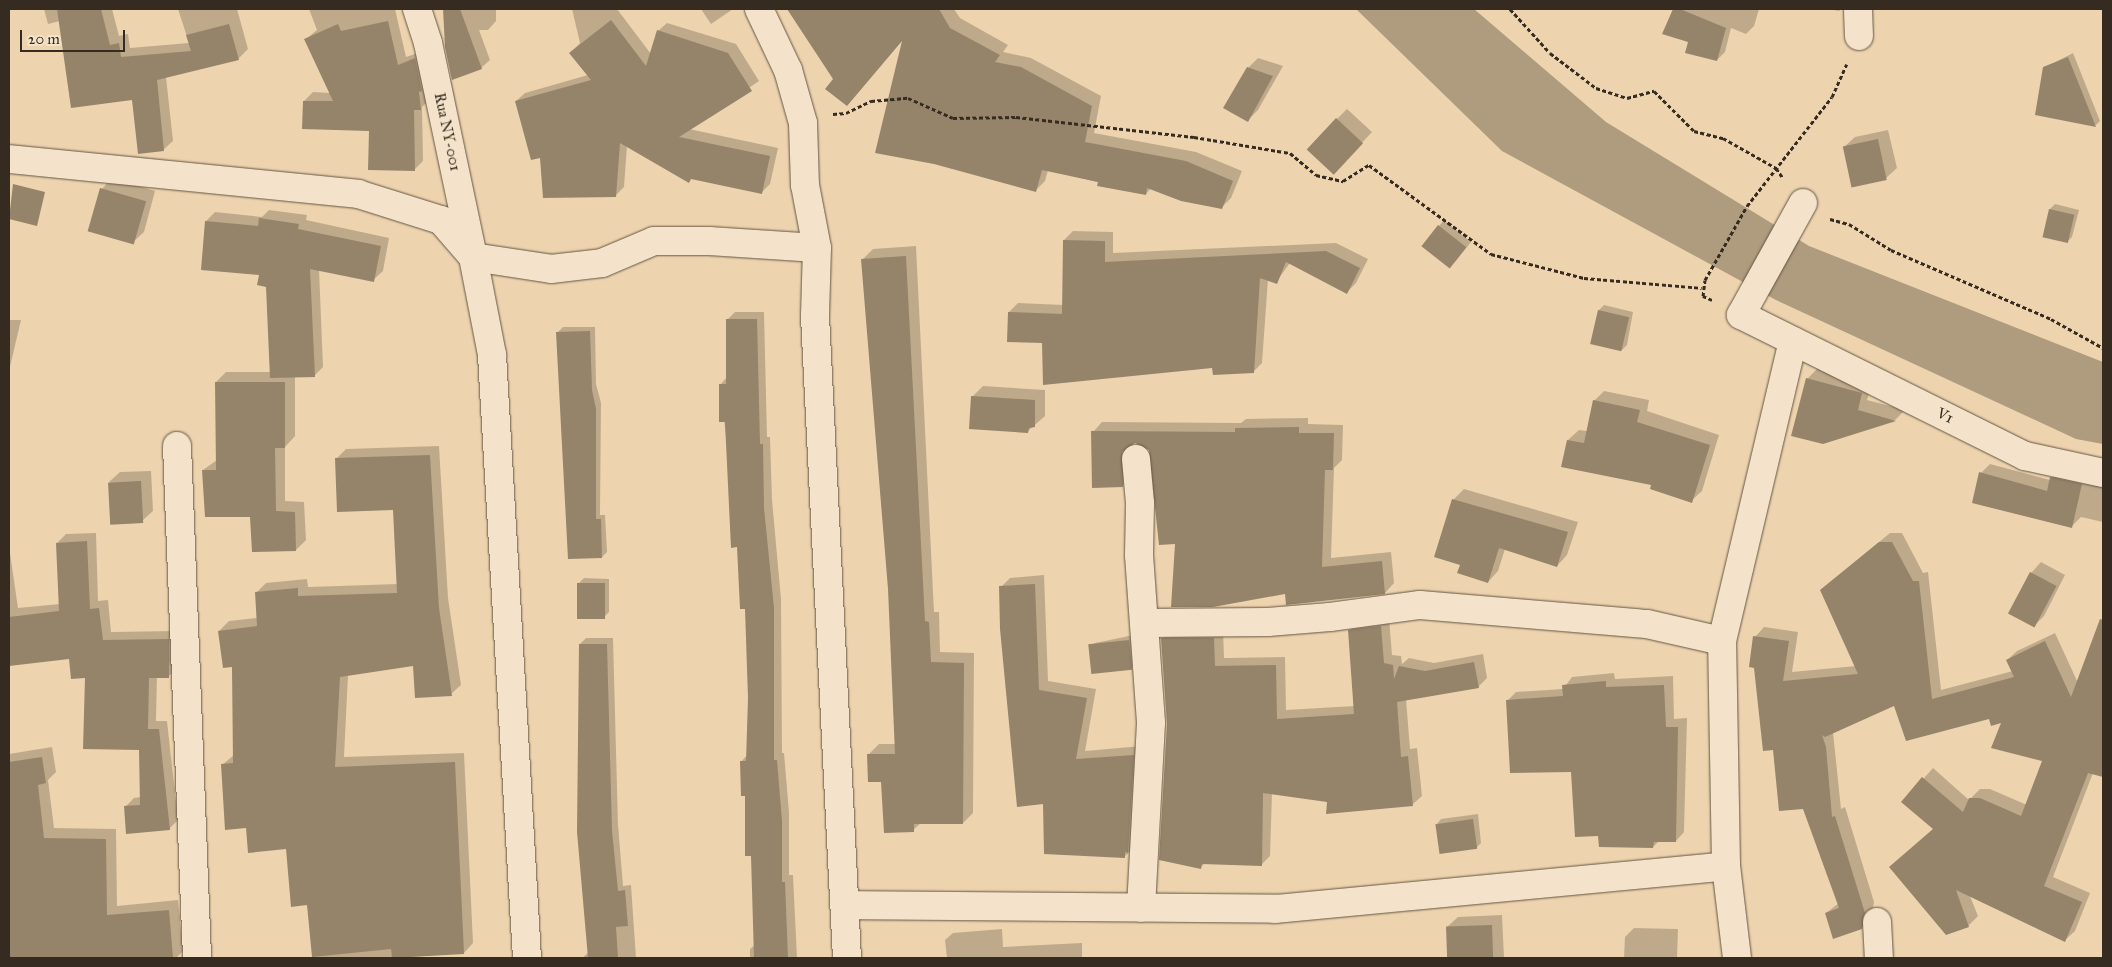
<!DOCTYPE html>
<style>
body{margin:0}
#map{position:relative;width:2112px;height:967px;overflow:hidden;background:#eed4ae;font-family:"IM FELL Great Primer",serif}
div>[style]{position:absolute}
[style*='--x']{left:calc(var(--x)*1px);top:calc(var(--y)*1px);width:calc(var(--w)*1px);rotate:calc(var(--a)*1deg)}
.water>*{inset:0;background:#af9b7e}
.shadow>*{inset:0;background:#0003}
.building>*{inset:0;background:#95836a;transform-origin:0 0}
.path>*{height:3px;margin-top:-1.5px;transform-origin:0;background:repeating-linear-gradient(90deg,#352b21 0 4px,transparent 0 6.5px)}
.roads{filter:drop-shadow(0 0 1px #635544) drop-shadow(0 0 1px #635544)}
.minor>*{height:28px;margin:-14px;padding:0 14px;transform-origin:14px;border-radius:14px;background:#f4e3ca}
span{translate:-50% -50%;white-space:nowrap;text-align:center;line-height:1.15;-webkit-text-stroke:4.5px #f4e3ca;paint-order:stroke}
.street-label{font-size:15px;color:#352b21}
.frame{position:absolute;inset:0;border:10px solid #352b21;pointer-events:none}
.scale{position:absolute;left:20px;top:30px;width:105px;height:22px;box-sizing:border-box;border:2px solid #352b21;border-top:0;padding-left:6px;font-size:15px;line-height:18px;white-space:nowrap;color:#352b21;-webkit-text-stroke:4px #f4e3ca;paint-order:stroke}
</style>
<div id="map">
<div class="water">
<i style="clip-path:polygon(1356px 9px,1474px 9px,1606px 122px,1809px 246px,2103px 362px,2103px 444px,2076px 439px,1776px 300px,1502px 151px)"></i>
</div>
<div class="shadow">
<i style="clip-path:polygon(44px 9px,112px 9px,119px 36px,128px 34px,130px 48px,189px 43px,178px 9px,237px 9px,248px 49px,238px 59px,166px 77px,173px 141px,163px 150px,134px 99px,60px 21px,48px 24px)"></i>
<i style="clip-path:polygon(309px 9px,395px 9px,406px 57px,424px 51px,429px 100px,422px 107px,423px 161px,414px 170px,370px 130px,304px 101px,313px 92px,330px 93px,306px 39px,317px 30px)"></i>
<i style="clip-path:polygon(444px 9px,496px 9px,496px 21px,488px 30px,479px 30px,490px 60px,481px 68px,446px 47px)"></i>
<i style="clip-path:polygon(572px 9px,617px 9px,651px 54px,658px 31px,667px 23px,736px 44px,759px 81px,689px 129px,778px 148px,770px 184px,761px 193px,627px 146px,624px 187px,616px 195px,541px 156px,516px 101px,525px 93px,588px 75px,570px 53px,580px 43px)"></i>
<i style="clip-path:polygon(701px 9px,733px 9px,711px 24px)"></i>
<i style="clip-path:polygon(796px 9px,954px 9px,960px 18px,1008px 45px,1003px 52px,1031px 58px,1101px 96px,1094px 133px,1196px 152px,1242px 171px,1231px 198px,1221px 208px,1151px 188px,1146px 194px,1048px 170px,1045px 181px,1036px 190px,903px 38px,835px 79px,791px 14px)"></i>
<i style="clip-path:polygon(1674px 9px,1759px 9px,1754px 26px,1746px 34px,1731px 28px,1725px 52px,1717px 60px,1690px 41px,1664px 33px)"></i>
<i style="clip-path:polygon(1828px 9px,1841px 9px,1839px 11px)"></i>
<i style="clip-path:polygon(2073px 53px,2100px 121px,2096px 125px,2036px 114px,2044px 68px)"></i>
<i style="clip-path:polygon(1258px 58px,1283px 66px,1258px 110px,1247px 121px,1248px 68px)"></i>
<i style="clip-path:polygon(1347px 109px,1372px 132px,1344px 162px,1337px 119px)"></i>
<i style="clip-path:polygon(1888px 130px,1897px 168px,1886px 178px,1844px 147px,1855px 137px)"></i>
<i style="clip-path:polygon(112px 178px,155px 191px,144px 232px,133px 242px,102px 189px)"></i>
<i style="clip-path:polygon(2055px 204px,2079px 210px,2072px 237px,2067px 242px,2044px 236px,2050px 209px)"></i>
<i style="clip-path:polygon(269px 210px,307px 215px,306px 220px,389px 238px,383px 271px,373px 280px,319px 269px,323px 367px,314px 376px,295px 376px,295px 436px,285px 447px,285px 501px,304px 502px,306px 540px,296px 550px,252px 516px,203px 470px,217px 460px,216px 382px,226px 372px,271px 372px,268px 286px,260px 274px,206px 221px,215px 212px,262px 217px)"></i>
<i style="clip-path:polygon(1444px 220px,1471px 242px,1455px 262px,1422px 246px)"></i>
<i style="clip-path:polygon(1073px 231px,1113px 232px,1113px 253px,1336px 243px,1368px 259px,1356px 283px,1347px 292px,1290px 263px,1276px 282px,1268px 279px,1262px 363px,1253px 372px,1043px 342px,1009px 312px,1018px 303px,1064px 305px,1064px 240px)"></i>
<i style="clip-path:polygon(916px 246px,934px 612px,939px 612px,940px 652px,974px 653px,973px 813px,963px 823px,921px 823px,913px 830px,869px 754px,879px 744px,896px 744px,889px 589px,863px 259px,873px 249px)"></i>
<i style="clip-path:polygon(1604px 305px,1633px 312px,1627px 345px,1622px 350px,1593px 343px,1599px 310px)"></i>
<i style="clip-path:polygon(735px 312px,764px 312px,767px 437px,770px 437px,772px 500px,781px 599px,782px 753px,784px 753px,789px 812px,789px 875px,793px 875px,797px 958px,750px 958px,750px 949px,755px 945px,752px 855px,741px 762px,747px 755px,750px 698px,746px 608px,720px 385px,727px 377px,727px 320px)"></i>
<i style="clip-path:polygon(9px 320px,21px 320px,9px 371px)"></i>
<i style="clip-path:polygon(563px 327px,595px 327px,596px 384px,601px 403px,600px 515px,605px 515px,607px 552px,602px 557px,558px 332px)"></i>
<i style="clip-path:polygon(1818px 368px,1872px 383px,1867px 400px,1905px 410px,1895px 420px,1823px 443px,1807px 379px)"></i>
<i style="clip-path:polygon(983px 386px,1045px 390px,1045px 416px,1028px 431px,972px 397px)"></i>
<i style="clip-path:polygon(1604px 391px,1649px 400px,1647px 411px,1719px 435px,1702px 491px,1691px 501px,1652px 484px,1563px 466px,1568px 440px,1579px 430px,1587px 431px,1594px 401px)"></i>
<i style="clip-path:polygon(1308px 418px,1308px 424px,1343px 425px,1342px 460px,1334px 468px,1331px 558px,1391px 552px,1394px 583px,1385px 593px,1286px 592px,1177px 542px,1150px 450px,1135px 442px,1131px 445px,1132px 476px,1122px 486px,1093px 432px,1102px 422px,1241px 423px,1246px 419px)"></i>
<i style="clip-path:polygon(439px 446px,448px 598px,461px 685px,451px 694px,414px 664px,348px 675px,344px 757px,464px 753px,473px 943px,464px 953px,395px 958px,314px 958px,308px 904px,287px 847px,247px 827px,222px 765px,234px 755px,233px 665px,219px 631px,229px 621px,257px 618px,256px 593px,266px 583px,307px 579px,308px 587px,398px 584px,394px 509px,336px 459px,346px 449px)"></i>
<i style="clip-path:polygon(1990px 464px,2050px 480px,2060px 469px,2103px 481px,2103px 522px,2081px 517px,2072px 526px,1981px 473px)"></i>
<i style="clip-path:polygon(151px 471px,153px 511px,142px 521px,109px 482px,120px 472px)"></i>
<i style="clip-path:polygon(1464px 489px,1578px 522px,1567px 555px,1557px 566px,1505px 549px,1498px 571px,1488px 582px,1453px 500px)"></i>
<i style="clip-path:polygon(96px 533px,98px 601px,108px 600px,111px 632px,177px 631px,177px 668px,169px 676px,157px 676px,156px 721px,167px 721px,178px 820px,169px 829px,125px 807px,134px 798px,141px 797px,140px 749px,70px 657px,9px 665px,9px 546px,18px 608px,60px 604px,57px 543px,66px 534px)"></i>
<i style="clip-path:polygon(1890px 533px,1902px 533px,1923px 573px,1928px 572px,1941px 690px,2013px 671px,2007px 660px,2017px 651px,2055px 633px,2078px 683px,2095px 652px,2103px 655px,2103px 776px,2093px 773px,2053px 877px,2090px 893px,2075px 931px,2065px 940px,1970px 896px,1978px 916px,1968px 926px,1934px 828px,1903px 802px,1933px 768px,1969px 800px,1980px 789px,1990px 789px,2027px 805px,2044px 760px,2004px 721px,1895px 704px,1833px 732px,1841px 809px,1845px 807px,1874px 902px,1871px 919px,1861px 928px,1826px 913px,1839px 903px,1804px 807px,1774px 749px,1755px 637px,1764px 627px,1798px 632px,1792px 672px,1856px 666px,1821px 590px)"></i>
<i style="clip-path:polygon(2041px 562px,2065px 575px,2044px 616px,2033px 627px,2031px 573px)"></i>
<i style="clip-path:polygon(1044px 575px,1048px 681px,1096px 689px,1085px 751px,1142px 746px,1134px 848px,1124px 857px,1044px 803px,1001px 587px,1010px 578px)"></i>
<i style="clip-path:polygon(584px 578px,609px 579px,609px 612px,604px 617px,579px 583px)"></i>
<i style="clip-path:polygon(1389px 618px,1392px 655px,1401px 656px,1402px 664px,1409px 658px,1434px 663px,1483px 654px,1487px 678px,1478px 687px,1406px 699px,1410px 749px,1417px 748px,1422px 796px,1413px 804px,1328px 801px,1272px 793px,1270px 856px,1261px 865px,1205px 863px,1201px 867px,1168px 724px,1162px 639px,1171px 630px,1223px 630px,1224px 658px,1285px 657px,1286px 710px,1354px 706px,1349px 631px,1358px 622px)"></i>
<i style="clip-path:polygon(1134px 635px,1136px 663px,1131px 669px,1090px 648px,1095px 643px)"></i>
<i style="clip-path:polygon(586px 638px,613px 638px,618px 824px,623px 886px,631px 885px,636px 958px,582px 958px,588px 953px,580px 644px)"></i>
<i style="clip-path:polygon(1614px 673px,1615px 679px,1673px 676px,1674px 719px,1687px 718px,1684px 832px,1676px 841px,1659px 841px,1653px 847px,1599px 835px,1572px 770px,1507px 701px,1516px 692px,1563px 689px,1572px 677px)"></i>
<i style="clip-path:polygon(52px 747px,56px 772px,48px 780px,54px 828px,116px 829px,117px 906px,178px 900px,183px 951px,176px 958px,9px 958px,9px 754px)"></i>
<i style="clip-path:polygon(1478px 814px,1481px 843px,1476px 848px,1436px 825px,1441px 819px)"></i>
<i style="clip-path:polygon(1502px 915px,1504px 958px,1448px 958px,1447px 927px,1458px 917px)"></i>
<i style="clip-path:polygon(1634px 928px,1678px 929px,1677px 958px,1624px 958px,1625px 937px)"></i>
<i style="clip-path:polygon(1002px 929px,1003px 947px,1082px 943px,1082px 958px,947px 958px,945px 940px,953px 933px)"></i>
</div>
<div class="building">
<i style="clip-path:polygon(57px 9px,101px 9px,110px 45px,119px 43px,121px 57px,191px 51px,186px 35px,229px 24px,239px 60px,157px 80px,164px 151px,138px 154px,132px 100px,71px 108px)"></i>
<i style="clip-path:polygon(443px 9px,460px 9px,482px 69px,452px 80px,445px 47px)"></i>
<i style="clip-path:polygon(787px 9px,939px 9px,950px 28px,1000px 55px,995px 62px,1021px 67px,1092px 106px,1085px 142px,1186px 161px,1233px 181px,1222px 209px,1181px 201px,1147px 188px,1146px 195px,1097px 186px,1098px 182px,1042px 170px,1036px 192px,934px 164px,875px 153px,902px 41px,847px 106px,825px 89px,833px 79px)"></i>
<i style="clip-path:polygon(1673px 9px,1680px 9px,1726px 28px,1717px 61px,1685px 53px,1688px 42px,1662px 34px)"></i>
<i style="clip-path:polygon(611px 20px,646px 66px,657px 30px,728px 53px,752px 91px,679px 137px,770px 156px,762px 194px,691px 179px,689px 183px,620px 143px,616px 197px,543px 198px,540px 158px,531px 160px,515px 101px,591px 80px,569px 53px)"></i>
<i style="clip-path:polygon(388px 21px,398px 65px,415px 58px,422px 91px,419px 92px,421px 110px,414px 110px,415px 171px,368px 170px,369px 131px,302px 129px,303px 101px,333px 101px,304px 39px,338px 24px,341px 31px)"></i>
<i style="clip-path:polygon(2068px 57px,2096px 127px,2035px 115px,2043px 67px)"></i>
<i style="clip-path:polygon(1247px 67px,1273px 76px,1248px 122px,1223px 108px)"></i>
<i style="left:1336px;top:118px;width:37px;height:43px;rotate:43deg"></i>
<i style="left:1878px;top:139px;width:42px;height:36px;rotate:78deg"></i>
<i style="clip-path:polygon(13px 184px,45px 192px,37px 226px,9px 219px)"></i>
<i style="left:100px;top:188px;width:48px;height:45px;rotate:16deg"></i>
<i style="left:2049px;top:209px;width:26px;height:29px;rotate:13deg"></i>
<i style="clip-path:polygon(259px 218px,299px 224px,298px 229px,381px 246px,374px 282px,310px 269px,315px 377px,270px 378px,266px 287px,257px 285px,259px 275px,201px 270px,205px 221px,258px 226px)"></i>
<i style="left:1438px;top:225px;width:36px;height:27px;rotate:38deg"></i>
<i style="clip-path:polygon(1063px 240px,1105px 241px,1105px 262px,1326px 251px,1360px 268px,1347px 294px,1286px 262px,1277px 284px,1260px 278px,1254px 373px,1213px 375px,1212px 368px,1043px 385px,1042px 343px,1007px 342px,1008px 312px,1062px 314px)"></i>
<i style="clip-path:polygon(906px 256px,925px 621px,929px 622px,931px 662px,964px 663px,963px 824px,914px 824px,914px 832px,884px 833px,881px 782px,868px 782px,867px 754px,895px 754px,888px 589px,861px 259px)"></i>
<i style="left:1598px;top:310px;width:32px;height:35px;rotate:13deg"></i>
<i style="clip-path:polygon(726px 319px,757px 319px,760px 444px,763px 444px,764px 508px,774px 608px,774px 760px,777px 760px,782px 821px,782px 882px,785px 882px,788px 958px,754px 958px,751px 856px,745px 856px,745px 796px,741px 796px,740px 761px,746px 761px,748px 698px,745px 609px,740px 609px,737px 547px,731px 548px,725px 422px,719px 422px,719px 384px,726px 384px)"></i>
<i style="clip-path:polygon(590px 331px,592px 390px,596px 409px,596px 519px,601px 519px,602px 558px,568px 559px,556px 332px)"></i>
<i style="clip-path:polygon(1806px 378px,1862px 393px,1858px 410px,1896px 421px,1823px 444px,1791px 436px)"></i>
<i style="clip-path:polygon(215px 382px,285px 382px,285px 448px,275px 448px,276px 511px,295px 512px,296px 551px,252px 552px,250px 517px,205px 517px,202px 470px,216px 470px)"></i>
<i style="clip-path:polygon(971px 396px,1035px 400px,1035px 427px,1029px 428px,1028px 433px,969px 429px)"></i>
<i style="clip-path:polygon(1593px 400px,1640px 410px,1637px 422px,1710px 445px,1692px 503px,1650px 489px,1651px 485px,1561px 467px,1567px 440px,1584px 443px)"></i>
<i style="clip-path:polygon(1299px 427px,1299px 433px,1334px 433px,1333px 470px,1325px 470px,1322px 567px,1382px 561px,1385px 594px,1286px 605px,1285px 594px,1213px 607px,1171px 607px,1175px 544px,1159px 545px,1149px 450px,1135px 443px,1122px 452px,1123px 487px,1092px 488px,1091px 431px,1235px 432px,1235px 428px)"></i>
<i style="clip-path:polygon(430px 455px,439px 608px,452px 696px,415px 698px,413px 666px,340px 677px,335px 767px,455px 762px,464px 954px,392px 958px,391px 949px,312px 957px,307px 905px,291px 907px,286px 849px,248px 853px,246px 828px,225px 830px,221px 764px,233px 763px,232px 667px,223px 668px,218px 631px,257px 626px,255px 592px,298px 588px,298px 596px,397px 593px,393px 510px,337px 512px,335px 458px)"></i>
<i style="clip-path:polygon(1979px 472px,2047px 491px,2050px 477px,2082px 484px,2072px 528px,1972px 503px)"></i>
<i style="left:141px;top:481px;width:42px;height:33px;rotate:87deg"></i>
<i style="clip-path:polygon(1452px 499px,1568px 532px,1557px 567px,1499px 548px,1488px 583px,1457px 573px,1460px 565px,1434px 557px)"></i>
<i style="clip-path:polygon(87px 541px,90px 609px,99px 608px,103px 640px,169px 639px,169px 678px,149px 678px,148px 729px,159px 729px,170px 830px,126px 834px,124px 806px,140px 805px,139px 750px,83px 749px,85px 678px,71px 679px,69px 659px,9px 666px,9px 617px,59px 611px,56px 543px)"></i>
<i style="clip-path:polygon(1879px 542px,1892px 542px,1913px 581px,1919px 581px,1932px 699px,2014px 677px,2006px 660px,2045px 641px,2071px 697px,2100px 619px,2103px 620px,2103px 777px,2088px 773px,2044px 886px,2082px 902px,2065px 942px,1956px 890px,1969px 927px,1946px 935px,1889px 867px,1933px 829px,1901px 802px,1922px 777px,1963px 812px,1969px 798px,1980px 798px,2021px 816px,2042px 761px,1991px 748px,2001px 723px,1991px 726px,1989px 719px,1906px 741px,1894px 706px,1825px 737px,1822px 735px,1826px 747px,1832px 817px,1835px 816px,1865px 913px,1862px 929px,1833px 939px,1825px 913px,1839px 908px,1803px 809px,1779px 811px,1773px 750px,1763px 751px,1754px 668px,1749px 667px,1753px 636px,1789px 641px,1783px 681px,1858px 674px,1820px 590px)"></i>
<i style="left:2030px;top:572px;width:30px;height:47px;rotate:28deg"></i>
<i style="left:577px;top:583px;width:28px;height:36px"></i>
<i style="clip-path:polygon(1035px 584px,1039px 690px,1087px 698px,1076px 759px,1134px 755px,1128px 853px,1125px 852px,1125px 858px,1044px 854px,1043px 804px,1017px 807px,1000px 629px,999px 586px)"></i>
<i style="clip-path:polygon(1381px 626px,1384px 663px,1393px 665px,1394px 679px,1399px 666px,1425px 671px,1474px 662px,1479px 688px,1397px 702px,1401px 757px,1408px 756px,1413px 806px,1326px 814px,1327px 802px,1263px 793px,1262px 866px,1202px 864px,1201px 869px,1159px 860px,1167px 724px,1161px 638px,1214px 638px,1215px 666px,1276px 665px,1277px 719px,1354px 714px,1348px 630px)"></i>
<i style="left:1129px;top:640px;width:30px;height:41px;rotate:84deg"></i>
<i style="clip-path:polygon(579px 644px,607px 644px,612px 831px,618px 891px,625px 890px,628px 926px,616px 927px,618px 958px,588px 958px,577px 832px)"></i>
<i style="clip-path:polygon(1606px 681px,1606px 687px,1664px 685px,1666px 727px,1678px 727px,1676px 842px,1654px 842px,1653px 848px,1599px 847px,1598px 836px,1575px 837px,1571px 772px,1510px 773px,1506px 700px,1563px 696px,1562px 685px)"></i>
<i style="clip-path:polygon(42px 757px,46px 783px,38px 785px,44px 838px,106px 839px,107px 915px,169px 910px,173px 958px,9px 958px,9px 762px)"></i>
<i style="left:1473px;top:819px;width:30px;height:38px;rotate:82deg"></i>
<i style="left:1492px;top:925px;width:33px;height:46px;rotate:88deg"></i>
</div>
<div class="path">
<i style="--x:1510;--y:9;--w:59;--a:47.7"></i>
<i style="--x:1550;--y:53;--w:58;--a:37.3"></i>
<i style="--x:1596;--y:88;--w:33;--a:18"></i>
<i style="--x:1627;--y:98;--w:28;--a:-15"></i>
<i style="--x:1654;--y:91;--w:57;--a:45"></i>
<i style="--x:1694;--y:131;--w:30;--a:14"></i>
<i style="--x:1723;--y:138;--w:61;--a:29.5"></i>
<i style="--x:1776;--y:168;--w:12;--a:55"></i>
<i style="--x:833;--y:114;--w:13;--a:-4"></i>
<i style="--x:846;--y:113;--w:28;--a:-26"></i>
<i style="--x:871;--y:101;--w:37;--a:-5"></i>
<i style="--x:908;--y:98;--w:49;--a:24"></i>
<i style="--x:953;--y:118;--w:63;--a:-0.9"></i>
<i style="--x:1016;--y:117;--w:179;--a:6.4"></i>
<i style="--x:1194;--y:137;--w:97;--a:9.5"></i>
<i style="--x:1290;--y:153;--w:34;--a:40"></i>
<i style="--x:1316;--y:175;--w:28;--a:13"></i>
<i style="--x:1343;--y:181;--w:31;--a:-32"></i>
<i style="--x:1369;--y:165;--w:151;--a:36.1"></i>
<i style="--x:1491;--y:254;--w:96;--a:14.5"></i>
<i style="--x:1584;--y:278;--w:118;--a:4.8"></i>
<i style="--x:1830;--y:219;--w:20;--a:15"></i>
<i style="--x:1849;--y:224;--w:49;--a:31.8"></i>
<i style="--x:1891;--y:250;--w:174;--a:23.3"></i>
<i style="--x:2051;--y:319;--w:60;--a:29.1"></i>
<i style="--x:1712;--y:300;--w:10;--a:-156"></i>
<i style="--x:1703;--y:296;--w:16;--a:-83"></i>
<i style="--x:1705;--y:280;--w:85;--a:-60.4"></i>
<i style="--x:1747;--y:206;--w:138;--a:-52.1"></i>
<i style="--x:1832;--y:97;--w:36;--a:-66"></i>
</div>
<div class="roads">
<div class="minor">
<i style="--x:417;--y:9;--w:36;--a:72"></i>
<i style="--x:428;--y:43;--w:219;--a:78.1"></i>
<i style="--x:473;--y:257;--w:79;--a:8.7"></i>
<i style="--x:551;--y:269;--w:51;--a:-6.7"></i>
<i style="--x:602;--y:263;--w:56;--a:-22.9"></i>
<i style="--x:654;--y:241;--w:55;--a:0"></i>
<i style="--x:709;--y:241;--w:108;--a:3.7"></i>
<i style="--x:759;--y:9;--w:68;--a:64.6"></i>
<i style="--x:788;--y:70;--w:55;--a:74.2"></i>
<i style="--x:803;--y:123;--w:62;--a:88.2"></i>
<i style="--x:805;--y:185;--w:64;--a:79.2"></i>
<i style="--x:817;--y:248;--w:68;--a:91.7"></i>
<i style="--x:815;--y:316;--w:643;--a:87.15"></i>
<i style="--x:1858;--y:9;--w:27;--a:88"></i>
<i style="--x:9;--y:159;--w:351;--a:5.7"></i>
<i style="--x:358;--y:194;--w:87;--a:17.4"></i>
<i style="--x:441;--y:220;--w:49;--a:49.1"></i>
<i style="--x:473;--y:257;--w:100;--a:79"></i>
<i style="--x:492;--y:355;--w:604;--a:86.68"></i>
<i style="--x:1803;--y:203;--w:128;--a:119"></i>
<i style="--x:1741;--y:315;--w:317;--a:26.4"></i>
<i style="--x:2025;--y:456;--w:80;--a:12.3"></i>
<i style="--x:177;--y:446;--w:512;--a:87.76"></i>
<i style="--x:1136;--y:459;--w:44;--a:84.8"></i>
<i style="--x:1140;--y:503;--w:52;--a:91.1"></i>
<i style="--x:1139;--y:555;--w:168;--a:85.9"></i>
<i style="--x:1151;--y:723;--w:185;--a:93.1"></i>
<i style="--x:1145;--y:623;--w:123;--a:-0.5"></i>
<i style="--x:1268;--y:622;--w:62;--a:-4.6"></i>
<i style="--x:1330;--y:617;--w:91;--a:-7.6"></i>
<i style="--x:1420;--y:605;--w:228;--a:4.8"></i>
<i style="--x:1647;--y:624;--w:77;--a:12.8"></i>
<i style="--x:846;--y:905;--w:429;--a:0.5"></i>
<i style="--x:1275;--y:909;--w:453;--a:-5.4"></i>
<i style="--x:1877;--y:922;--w:36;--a:87"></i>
<i style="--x:1737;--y:958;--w:93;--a:-96.8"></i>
<i style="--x:1726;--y:866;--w:225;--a:-91"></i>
<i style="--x:1722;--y:641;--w:308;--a:-76.7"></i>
</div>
</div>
<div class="street-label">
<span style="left:447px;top:132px;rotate:78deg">Rua NY-001</span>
<span style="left:1945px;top:416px;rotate:26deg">V1</span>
</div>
<div class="frame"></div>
<div class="scale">20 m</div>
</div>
